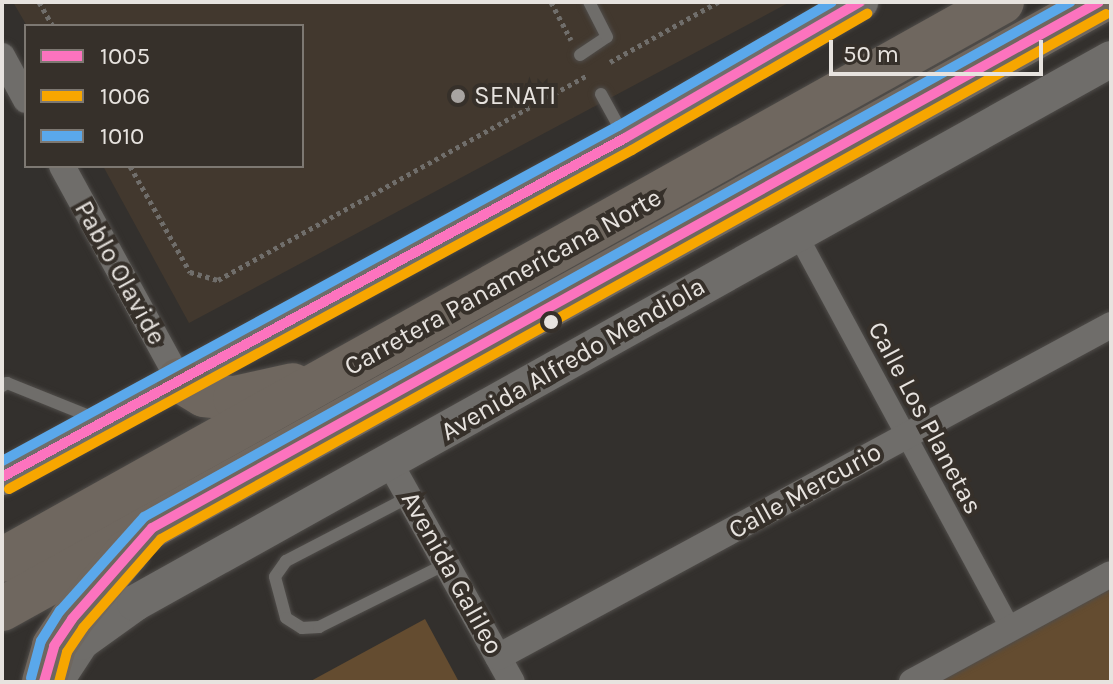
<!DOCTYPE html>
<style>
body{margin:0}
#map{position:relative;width:1113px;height:684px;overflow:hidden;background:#33302d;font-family:Karla,sans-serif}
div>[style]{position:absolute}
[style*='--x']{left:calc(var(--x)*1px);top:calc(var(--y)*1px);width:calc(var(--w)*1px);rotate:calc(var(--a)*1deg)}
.built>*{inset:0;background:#42382e}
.green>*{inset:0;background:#644c30}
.path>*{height:5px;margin-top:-2.5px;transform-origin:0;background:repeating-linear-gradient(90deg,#706e6b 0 4px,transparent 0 8px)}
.roads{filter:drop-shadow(0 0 2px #504d4a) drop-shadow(0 0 2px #504d4a)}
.service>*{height:12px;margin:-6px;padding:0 6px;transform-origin:6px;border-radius:6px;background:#6f6d6a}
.pedestrian>*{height:20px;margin:-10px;padding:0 10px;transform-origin:10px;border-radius:10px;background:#6f6d6a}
.minor>*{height:26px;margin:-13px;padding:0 13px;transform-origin:13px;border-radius:13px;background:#6f6d6a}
.secondary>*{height:36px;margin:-18px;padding:0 18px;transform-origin:18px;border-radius:18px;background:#6f6d6a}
.motorway>*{height:44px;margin:-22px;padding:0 22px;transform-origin:22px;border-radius:22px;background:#6f675f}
.bus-1>*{height:10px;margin:-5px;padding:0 5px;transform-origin:5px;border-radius:5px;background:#fc73be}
.bus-2>*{height:10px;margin:-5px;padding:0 5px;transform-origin:5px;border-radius:5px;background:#f7a600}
.bus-3>*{height:10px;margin:-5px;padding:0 5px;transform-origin:5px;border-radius:5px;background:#5aa8eb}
.dots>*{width:22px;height:22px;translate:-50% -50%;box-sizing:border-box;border:4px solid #36302a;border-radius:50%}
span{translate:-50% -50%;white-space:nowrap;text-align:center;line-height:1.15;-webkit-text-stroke:8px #36302a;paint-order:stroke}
.poi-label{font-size:26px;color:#e7e3df}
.left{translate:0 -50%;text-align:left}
.street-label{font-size:26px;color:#e7e3df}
.frame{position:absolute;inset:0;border:4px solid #e7e3df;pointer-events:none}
.legend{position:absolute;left:24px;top:24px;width:280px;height:144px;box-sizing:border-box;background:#36302a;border:2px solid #7d7872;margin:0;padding:10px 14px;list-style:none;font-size:24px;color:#e7e3df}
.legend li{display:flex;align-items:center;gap:16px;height:40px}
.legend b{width:40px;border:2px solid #7d7872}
.scale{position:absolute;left:829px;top:40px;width:214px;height:36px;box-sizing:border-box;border:4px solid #e7e3df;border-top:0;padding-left:10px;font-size:24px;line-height:28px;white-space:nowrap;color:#e7e3df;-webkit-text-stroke:6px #36302a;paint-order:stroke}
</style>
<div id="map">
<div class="built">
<i style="clip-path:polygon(13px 2px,790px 2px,189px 323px,103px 166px,302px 166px,302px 26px,27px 26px)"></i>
</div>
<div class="green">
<i style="clip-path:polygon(1111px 586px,1111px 682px,937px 682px)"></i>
<i style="clip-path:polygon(425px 619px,459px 682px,309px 682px)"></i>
</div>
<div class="path">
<i style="--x:39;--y:2;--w:28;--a:60"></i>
<i style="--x:551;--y:2;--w:43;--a:62.2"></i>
<i style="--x:610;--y:62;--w:124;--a:-29.1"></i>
<i style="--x:130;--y:166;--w:122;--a:60.5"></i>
<i style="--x:190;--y:272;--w:29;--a:16"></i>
<i style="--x:218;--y:280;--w:423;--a:-29"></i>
</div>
<div class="roads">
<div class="service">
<i style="--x:580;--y:55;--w:32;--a:-34"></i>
<i style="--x:607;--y:37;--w:39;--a:-117"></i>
<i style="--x:601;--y:94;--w:46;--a:61.2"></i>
<i style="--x:2;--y:386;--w:6;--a:-31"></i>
<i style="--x:7;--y:383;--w:94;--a:21.9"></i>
<i style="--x:409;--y:497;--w:139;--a:152.5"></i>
<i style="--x:286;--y:561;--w:19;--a:125"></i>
<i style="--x:275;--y:577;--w:42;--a:75"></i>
<i style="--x:286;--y:618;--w:19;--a:32"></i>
<i style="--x:302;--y:628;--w:17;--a:-3"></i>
<i style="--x:319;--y:627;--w:142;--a:-26.4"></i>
</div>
<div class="pedestrian">
<i style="--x:796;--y:232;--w:449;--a:61.6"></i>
</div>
<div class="minor">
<i style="--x:2;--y:56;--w:50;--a:61.4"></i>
<i style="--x:62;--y:166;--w:244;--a:61.3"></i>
<i style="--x:391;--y:465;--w:248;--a:60.9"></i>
<i style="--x:498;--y:657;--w:697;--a:-28.44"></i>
<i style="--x:912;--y:682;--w:226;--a:-28.5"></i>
</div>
<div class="secondary">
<i style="--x:2;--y:477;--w:709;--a:-28.55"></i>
<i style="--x:625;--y:138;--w:272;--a:-30.1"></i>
<i style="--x:58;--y:677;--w:42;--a:-56.7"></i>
<i style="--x:81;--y:642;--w:67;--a:-35.8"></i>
<i style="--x:135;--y:603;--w:1117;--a:-29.13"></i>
</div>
<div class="motorway">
<i style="--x:179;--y:380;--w:29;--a:31"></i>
<i style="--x:204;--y:395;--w:31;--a:6"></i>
<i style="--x:235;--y:398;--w:59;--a:-12.6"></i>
<i style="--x:2;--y:560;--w:1145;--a:-29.16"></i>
<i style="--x:2;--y:609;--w:1254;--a:-28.96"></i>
<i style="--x:44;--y:682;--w:37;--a:-74"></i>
<i style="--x:54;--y:646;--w:32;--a:-56"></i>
<i style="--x:72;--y:619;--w:87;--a:-50.6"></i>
</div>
</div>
<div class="bus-1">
<i style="--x:2;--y:477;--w:709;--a:-28.55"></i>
<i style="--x:625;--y:138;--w:272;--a:-30.1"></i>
<i style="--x:44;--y:682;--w:37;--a:-74"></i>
<i style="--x:54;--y:646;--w:32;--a:-56"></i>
<i style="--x:72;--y:619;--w:121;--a:-48.7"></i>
<i style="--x:152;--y:528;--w:1083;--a:-29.05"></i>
</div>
<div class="bus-2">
<i style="--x:9;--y:489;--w:709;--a:-28.55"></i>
<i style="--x:632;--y:150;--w:272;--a:-30.1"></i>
<i style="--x:59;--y:682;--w:31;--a:-75"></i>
<i style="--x:67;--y:652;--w:29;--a:-56"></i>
<i style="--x:83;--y:628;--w:118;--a:-48.8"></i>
<i style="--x:161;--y:539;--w:1081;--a:-29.05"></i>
</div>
<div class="bus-3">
<i style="--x:2;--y:461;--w:701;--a:-28.54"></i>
<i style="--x:618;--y:126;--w:247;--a:-30.1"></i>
<i style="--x:31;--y:678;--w:38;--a:-75"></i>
<i style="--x:41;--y:641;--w:36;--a:-58"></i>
<i style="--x:60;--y:611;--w:126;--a:-48.2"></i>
<i style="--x:144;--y:517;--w:1060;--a:-29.08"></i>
</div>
<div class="dots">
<i style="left:458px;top:96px;background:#a8a4a1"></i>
<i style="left:551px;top:322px;background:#e7e3df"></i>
</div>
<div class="poi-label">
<span class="left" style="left:474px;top:96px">SENATI</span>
</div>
<div class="street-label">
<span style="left:120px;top:273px;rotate:61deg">Pablo Olavide</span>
<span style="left:503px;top:282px;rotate:-29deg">Carretera Panamericana Norte</span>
<span style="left:573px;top:359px;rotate:-30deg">Avenida Alfredo Mendiola</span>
<span style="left:925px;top:418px;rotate:62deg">Calle Los Planetas</span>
<span style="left:805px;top:491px;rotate:-29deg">Calle Mercurio</span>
<span style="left:452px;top:573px;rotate:61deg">Avenida Galileo</span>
</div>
<div class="frame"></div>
<ul class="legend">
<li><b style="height:10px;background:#fc73be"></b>1005</li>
<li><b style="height:10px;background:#f7a600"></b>1006</li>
<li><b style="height:10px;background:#5aa8eb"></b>1010</li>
</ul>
<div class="scale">50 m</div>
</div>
